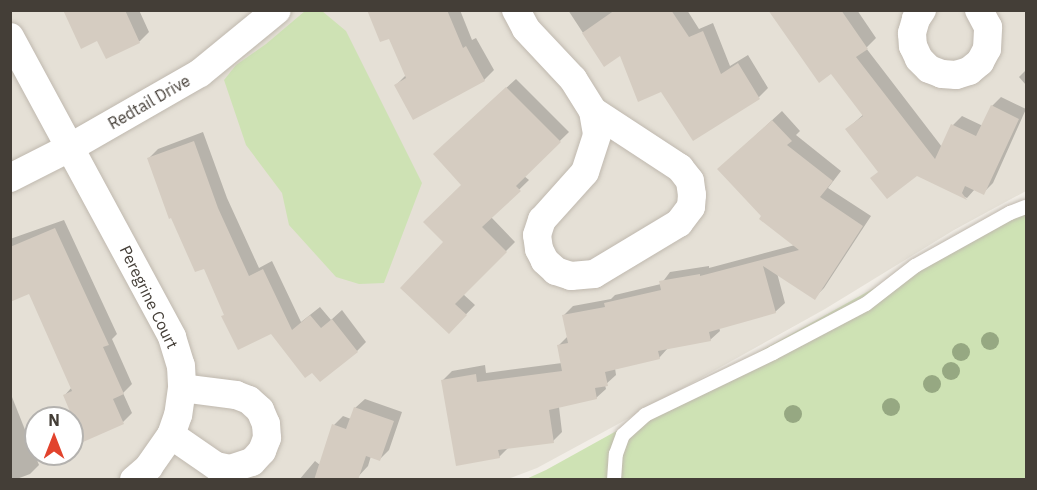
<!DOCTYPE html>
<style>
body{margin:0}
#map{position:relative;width:1037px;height:490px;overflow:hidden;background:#f2eee7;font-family:"IBM Plex Sans",sans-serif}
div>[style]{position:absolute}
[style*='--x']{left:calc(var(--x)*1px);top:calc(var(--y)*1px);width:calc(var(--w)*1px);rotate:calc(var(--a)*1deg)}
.residential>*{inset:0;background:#e5e0d6}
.green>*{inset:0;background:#cee2b4}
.shadow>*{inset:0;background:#0003}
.building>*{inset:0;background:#d5ccc1}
.roads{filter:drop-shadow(0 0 2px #bfb8ae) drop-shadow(0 0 2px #bfb8ae)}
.lane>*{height:14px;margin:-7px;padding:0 7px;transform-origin:7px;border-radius:7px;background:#fff}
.street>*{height:28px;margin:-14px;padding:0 14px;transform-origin:14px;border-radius:14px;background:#fff}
.trees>*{width:18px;height:18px;margin:-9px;border-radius:50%;background:#96a882}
span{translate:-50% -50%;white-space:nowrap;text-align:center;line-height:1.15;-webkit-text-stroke:4.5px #fff;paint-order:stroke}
.street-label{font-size:16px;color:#443e37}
.frame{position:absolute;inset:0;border:12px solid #443e37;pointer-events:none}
.north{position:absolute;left:24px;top:406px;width:60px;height:60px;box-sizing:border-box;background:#fff;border:2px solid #b4b2af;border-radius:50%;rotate:0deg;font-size:16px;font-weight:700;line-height:24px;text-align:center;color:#443e37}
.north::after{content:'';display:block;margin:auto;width:21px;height:27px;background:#e2432d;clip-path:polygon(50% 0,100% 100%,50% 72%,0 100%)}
</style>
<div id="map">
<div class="residential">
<i style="clip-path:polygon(evenodd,10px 11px,1026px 11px,1026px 191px,954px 230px,825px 309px,620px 423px,537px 468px,508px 479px,11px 479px,10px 11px,36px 418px,72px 418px,72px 454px,36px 454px,36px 418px)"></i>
</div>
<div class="green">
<i style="clip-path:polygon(305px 11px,322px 11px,346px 31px,422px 183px,384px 283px,359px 284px,336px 277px,289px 225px,282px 193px,246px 145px,224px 80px,236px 65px,266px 44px)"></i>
<i style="clip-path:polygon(1026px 204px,1026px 479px,524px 480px,546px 470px)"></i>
</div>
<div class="shadow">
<i style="clip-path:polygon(64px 10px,139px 10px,149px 32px,140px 41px,106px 57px,98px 39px)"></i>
<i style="clip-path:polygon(373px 10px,460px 10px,472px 40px,476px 38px,494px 70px,484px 80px,396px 85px,406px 75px,389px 37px)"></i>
<i style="clip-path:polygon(568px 10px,687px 10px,699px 29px,713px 23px,730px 66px,748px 55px,768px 88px,759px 97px,693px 139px,662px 90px,620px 54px,604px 65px)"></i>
<i style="clip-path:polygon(770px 10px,857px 10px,876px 38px,866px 48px,942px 147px,953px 125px,962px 116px,983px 126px,992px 106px,1001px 97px,1026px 109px,993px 183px,983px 193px,975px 189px,967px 198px,916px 174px,879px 171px,847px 129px,864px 114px,831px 72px)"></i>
<i style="clip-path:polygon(1026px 70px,1026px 85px,1019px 77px)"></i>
<i style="clip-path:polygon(516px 79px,569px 132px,524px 176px,529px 180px,491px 217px,515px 242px,463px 294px,475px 305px,449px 332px,445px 242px,463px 185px,444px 145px)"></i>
<i style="clip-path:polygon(782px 111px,800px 131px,796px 135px,841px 171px,828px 188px,871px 216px,824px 288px,814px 298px,777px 273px,785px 303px,775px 312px,719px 327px,720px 331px,710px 340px,668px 348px,659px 358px,615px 368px,616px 375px,605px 385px,606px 389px,596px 398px,559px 407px,562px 432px,553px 441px,509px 447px,499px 457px,443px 380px,452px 371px,485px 365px,486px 373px,562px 363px,559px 345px,568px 336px,564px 315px,573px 306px,611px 299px,615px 295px,661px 284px,670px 272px,709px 266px,709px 268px,795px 245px,763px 216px,729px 160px)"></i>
<i style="clip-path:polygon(203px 132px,227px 198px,259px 268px,272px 261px,301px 322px,320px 307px,331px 320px,342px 310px,366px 342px,357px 351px,271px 333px,225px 314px,205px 267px,149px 158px,158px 149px)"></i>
<i style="clip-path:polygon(64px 220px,117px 334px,112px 339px,132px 384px,123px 393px,132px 413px,123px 422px,64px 396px,72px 387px,30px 292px,10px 287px,10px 239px)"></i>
<i style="clip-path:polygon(10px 392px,39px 465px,30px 474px,14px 480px,10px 480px)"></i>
<i style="clip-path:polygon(365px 399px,402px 412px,389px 450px,380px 459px,371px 456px,368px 466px,355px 480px,299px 480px,315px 461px,320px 465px,334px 425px,343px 416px,351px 419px,355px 408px)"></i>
</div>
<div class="building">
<i style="clip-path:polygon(63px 10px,125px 10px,140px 43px,106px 59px,97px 41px,81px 49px)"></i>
<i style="clip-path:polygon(367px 10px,447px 10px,463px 48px,466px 46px,485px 81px,413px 120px,394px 85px,406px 78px,389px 39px,380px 42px)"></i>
<i style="clip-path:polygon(615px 10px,671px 10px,689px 37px,703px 31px,721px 74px,738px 63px,760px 99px,693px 141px,661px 92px,638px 102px,620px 56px,604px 67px,582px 33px)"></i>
<i style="clip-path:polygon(768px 10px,841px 10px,868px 49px,856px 57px,935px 159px,951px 124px,976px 136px,991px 105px,1019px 119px,984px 195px,965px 186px,962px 193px,967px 200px,917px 176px,887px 199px,870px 178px,878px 172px,845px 129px,863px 116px,831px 74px,819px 83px)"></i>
<i style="clip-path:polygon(506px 87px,561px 142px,516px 186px,521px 191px,482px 227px,507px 252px,455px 304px,467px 315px,449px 334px,400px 288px,443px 242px,423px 222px,461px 185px,433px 154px)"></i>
<i style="clip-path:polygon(772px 120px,792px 141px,787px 145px,833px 181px,820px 197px,863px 226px,815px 300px,763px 266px,776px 313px,709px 332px,711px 341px,658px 351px,660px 359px,605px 372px,608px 386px,595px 388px,597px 399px,549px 410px,554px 443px,498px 450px,500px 458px,456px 466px,441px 380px,476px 374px,477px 382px,562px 371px,557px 345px,568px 343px,562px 315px,605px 307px,604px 303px,661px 290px,659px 281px,700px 274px,700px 276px,799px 250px,759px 219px,761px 216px,717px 169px)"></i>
<i style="clip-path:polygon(194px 141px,218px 208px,249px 276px,263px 269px,292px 330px,310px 315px,321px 328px,332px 319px,358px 352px,320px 382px,312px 373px,305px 378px,271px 334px,238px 350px,221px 316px,224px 315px,204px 269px,195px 272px,171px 218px,169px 219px,147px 158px)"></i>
<i style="clip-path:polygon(55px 228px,109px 345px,103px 347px,124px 394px,113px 399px,124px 424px,83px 442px,63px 395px,72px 391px,29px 294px,10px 302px,10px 247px)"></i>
<i style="clip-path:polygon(354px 407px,394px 421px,380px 461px,366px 456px,358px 480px,314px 480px,332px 424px,346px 429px)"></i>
</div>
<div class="roads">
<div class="lane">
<i style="--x:614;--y:480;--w:26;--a:-86"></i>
<i style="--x:616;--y:454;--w:20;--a:-70"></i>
<i style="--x:623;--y:435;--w:30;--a:-42"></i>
<i style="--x:645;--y:415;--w:142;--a:-25.8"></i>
<i style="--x:773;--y:353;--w:105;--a:-27.8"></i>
<i style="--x:866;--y:304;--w:62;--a:-37.8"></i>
<i style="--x:915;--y:266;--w:109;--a:-29.2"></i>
<i style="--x:1010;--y:213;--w:17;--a:-21"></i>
</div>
<div class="street">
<i style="--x:516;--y:10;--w:21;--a:62"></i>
<i style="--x:526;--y:29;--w:69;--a:46.8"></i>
<i style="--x:573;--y:79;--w:38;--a:58"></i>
<i style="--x:922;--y:10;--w:11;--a:124"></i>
<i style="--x:916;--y:19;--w:15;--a:106"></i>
<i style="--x:912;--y:33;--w:13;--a:86"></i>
<i style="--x:913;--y:46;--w:14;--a:65"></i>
<i style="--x:919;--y:59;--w:14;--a:45"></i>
<i style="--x:929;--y:69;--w:14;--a:21"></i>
<i style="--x:942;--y:74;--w:14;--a:4"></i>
<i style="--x:956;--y:75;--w:14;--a:-17"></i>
<i style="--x:969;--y:71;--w:14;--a:-39"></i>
<i style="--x:980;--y:62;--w:15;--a:-62"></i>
<i style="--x:987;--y:49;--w:22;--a:-87"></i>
<i style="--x:988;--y:27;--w:19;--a:-118"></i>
<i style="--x:10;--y:37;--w:341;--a:61.6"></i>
<i style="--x:172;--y:337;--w:30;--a:73"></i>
<i style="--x:181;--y:366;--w:22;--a:87"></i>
<i style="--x:182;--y:388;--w:27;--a:98"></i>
<i style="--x:178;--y:415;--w:21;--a:109"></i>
<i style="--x:171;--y:435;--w:39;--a:125"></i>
<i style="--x:149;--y:467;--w:20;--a:139"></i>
<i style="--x:593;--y:111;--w:104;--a:33.2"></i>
<i style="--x:680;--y:168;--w:16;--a:52"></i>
<i style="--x:690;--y:181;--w:14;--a:82"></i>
<i style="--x:692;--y:195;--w:12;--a:95"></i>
<i style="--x:691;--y:207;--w:20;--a:127"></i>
<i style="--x:679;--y:223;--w:99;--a:149"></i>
<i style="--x:594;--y:274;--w:23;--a:175"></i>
<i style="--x:571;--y:276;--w:16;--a:-162"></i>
<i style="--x:556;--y:271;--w:15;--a:-138"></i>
<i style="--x:545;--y:261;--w:13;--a:-117"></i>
<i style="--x:539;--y:249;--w:14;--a:-98"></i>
<i style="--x:537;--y:235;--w:16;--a:-72"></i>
<i style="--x:542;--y:220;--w:64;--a:-48.1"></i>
<i style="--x:585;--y:172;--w:40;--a:-72"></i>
<i style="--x:597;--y:134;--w:23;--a:-100"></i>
<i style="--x:10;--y:178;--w:68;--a:-26.9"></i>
<i style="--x:71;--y:147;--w:149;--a:-29.8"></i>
<i style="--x:200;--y:73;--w:99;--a:-39.3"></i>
<i style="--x:171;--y:435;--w:55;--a:34.6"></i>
<i style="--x:216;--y:466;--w:14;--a:12"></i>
<i style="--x:230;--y:469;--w:23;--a:-18"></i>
<i style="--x:252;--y:462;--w:15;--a:-48"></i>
<i style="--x:262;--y:451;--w:14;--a:-69"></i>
<i style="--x:267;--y:438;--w:14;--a:-94"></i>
<i style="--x:266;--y:424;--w:15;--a:-113"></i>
<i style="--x:260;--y:410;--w:15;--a:-138"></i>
<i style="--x:249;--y:400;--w:14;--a:-159"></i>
<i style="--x:236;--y:395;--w:54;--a:-172.6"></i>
</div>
</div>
<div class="trees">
<i style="left:990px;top:341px"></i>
<i style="left:961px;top:352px"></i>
<i style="left:951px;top:371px"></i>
<i style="left:932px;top:384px"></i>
<i style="left:891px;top:407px"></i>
<i style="left:793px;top:414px"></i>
</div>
<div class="street-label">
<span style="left:149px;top:102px;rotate:-30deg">Redtail Drive</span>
<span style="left:149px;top:297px;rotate:64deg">Peregrine Court</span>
</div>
<div class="frame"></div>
<div class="north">N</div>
</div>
